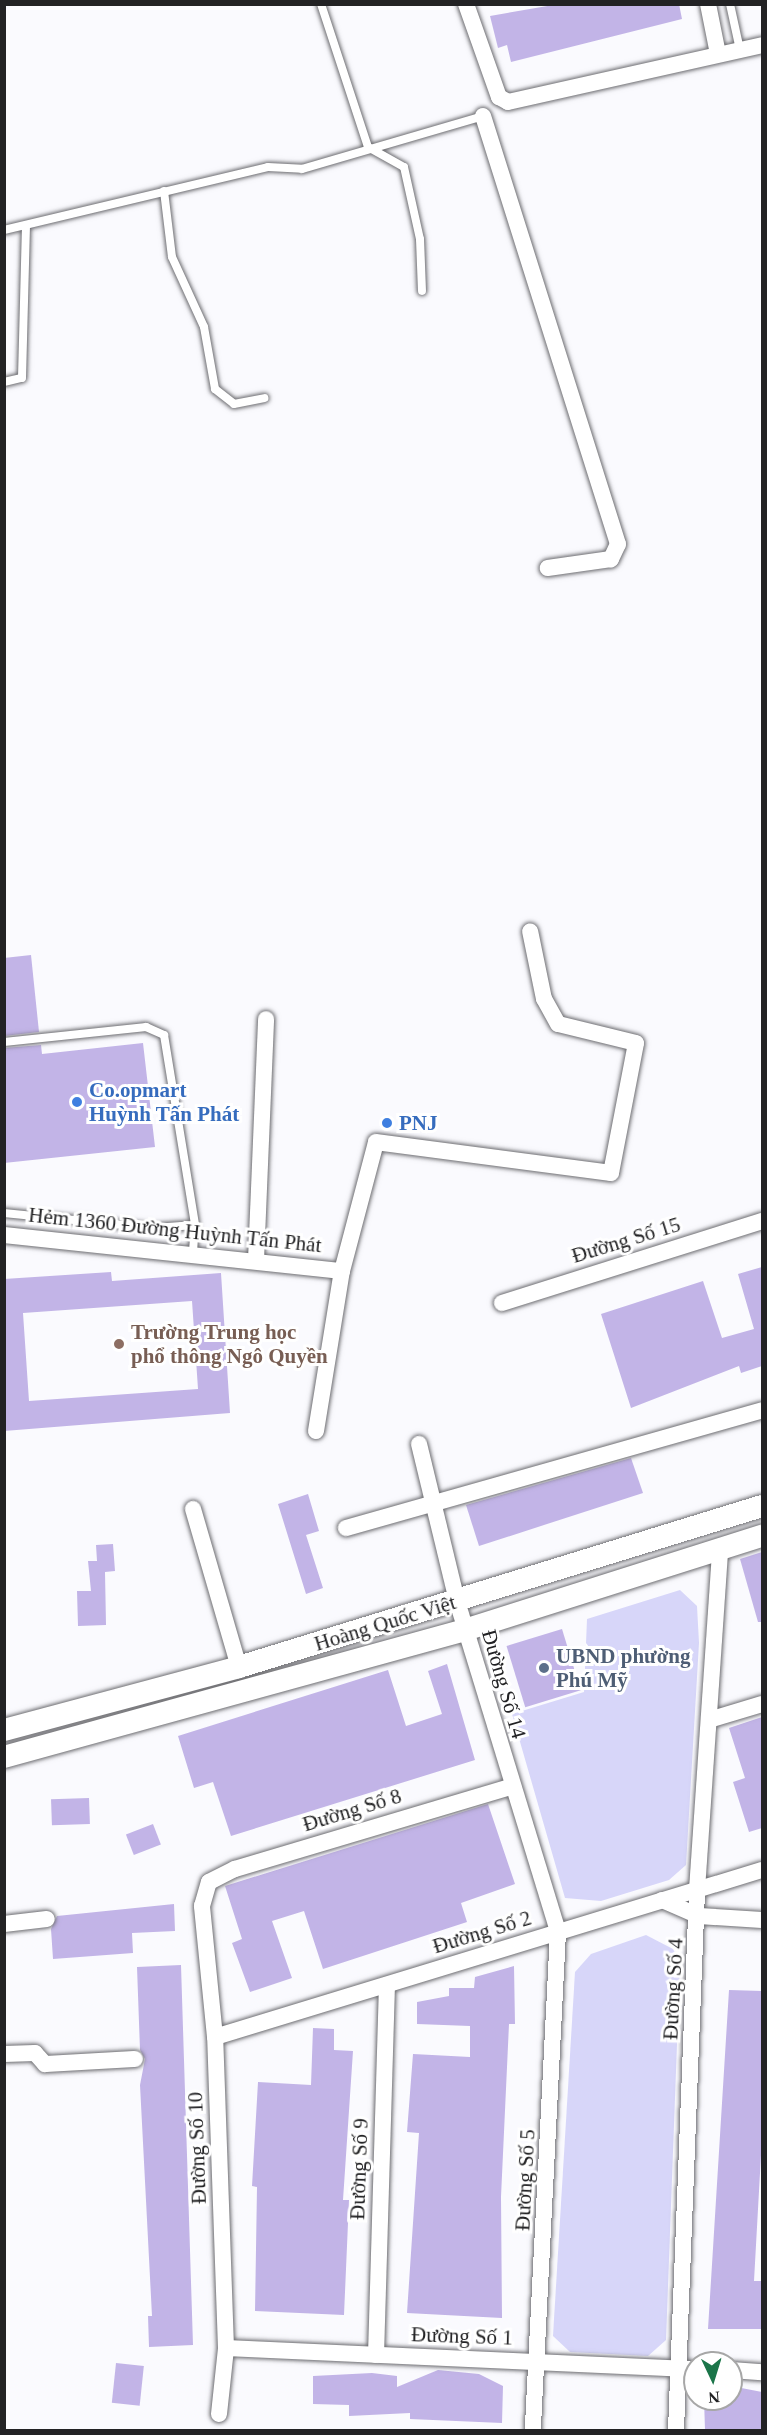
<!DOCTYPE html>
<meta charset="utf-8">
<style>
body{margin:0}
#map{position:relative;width:767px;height:2435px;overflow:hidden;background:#fafafe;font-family:"Times New Roman",serif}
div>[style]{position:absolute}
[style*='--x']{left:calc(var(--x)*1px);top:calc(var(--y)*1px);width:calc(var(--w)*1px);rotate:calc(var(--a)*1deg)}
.green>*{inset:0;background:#d7d6f9}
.building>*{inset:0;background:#c2b4e7;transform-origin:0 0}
.roads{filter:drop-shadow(0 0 2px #6d6d71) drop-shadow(0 0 2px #6d6d71)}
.lane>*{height:8px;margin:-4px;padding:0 4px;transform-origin:4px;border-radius:4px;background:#fff}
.street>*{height:16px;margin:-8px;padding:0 8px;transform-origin:8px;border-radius:8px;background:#fff}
.secondary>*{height:22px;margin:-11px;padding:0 11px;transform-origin:11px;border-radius:11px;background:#fff}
.dots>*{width:16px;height:16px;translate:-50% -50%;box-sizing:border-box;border:3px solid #fff;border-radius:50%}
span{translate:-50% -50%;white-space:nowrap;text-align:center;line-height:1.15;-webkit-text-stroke:6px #fff;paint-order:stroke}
.shop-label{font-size:21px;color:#366cbe;font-weight:700}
.left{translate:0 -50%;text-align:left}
.street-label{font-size:21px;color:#222224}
.education-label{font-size:21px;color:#785e54;font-weight:700}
.service-label{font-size:21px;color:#4e5e75;font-weight:700}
.frame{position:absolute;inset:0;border:6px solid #222224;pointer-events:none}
.north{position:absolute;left:683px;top:2351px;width:60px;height:60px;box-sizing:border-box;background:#fff;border:2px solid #a7a7a7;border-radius:50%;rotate:176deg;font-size:16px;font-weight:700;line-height:24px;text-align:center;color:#222224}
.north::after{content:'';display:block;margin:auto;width:21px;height:27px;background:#1b7549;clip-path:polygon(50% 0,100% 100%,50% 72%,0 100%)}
</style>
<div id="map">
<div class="green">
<i style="clip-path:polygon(680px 1590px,697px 1606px,699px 1643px,686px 1865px,669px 1880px,601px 1901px,565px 1898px,512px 1714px,584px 1692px,587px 1619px)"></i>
<i style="clip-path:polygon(646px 1935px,673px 1949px,680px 1963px,666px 2340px,648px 2356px,570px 2352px,553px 2336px,575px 1972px,591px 1954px)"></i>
</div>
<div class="building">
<i style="clip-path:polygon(559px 4px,679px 4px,682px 19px,511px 62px,507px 45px,498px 48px,490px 16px)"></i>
<i style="clip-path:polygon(31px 955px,39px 1032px,4px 1036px,4px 958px)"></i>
<i style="clip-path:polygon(143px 1043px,155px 1147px,4px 1163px,4px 1048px,41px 1045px,42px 1054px)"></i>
<i style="clip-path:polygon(762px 1267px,762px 1366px,741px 1373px,739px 1366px,631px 1408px,601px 1314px,703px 1281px,722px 1338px,754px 1329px,738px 1274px)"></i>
<i style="clip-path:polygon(evenodd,111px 1272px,112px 1281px,221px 1273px,230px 1413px,4px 1431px,4px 1279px,111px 1272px,192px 1301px,198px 1389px,29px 1401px,23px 1313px,192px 1301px)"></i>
<i style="clip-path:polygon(631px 1458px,643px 1493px,479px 1546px,466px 1505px)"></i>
<i style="clip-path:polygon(308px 1494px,319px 1531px,306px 1535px,323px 1588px,306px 1594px,278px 1504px)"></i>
<i style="clip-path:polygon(113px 1544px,115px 1571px,105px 1572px,106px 1625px,78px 1626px,77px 1591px,91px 1591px,88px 1561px,97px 1561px,96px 1545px)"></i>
<i style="clip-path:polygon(762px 1552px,762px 1622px,758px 1622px,740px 1559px)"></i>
<i style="left:562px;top:1629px;width:64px;height:58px;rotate:73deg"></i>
<i style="clip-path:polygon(447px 1664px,475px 1760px,231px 1836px,213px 1782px,194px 1788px,178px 1736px,388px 1670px,406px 1726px,442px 1714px,428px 1671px)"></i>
<i style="clip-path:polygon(762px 1717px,762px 1828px,749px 1832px,733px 1782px,745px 1778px,729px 1728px)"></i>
<i style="left:89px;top:1798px;width:26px;height:38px;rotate:88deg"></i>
<i style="clip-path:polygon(488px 1804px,515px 1884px,461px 1903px,467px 1922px,323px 1969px,304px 1911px,272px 1921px,292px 1978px,250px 1992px,232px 1943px,242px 1939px,225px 1886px)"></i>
<i style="left:153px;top:1824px;width:22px;height:29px;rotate:69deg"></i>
<i style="clip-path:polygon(174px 1904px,175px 1931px,132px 1933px,133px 1953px,53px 1959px,51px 1929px,57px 1916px)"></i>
<i style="clip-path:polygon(181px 1965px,193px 2345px,149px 2347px,148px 2316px,152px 2316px,140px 2085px,145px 2059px,140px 2050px,137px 1967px)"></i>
<i style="clip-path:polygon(514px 1966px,515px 2024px,509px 2024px,501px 2197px,502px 2318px,407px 2313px,419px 2133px,407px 2132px,413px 2054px,470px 2057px,470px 2026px,417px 2024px,417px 2002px,449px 1996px,449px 1988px,474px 1988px,475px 1977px)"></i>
<i style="clip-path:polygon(729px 1990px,762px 1991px,762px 2137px,754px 2281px,762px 2281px,762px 2329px,708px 2329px)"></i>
<i style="clip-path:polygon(313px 2028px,334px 2029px,334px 2050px,353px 2051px,343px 2200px,349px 2200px,344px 2315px,255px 2311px,257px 2187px,252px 2186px,258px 2082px,311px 2085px)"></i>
<i style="left:116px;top:2363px;width:28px;height:40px;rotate:6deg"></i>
<i style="clip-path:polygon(438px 2370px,479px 2374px,503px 2386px,502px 2423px,410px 2419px,410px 2413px,349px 2416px,349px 2405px,313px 2404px,313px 2376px,372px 2373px,397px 2376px,397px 2387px)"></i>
<i style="clip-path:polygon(731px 2386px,762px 2392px,762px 2430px,705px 2430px,704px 2399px,731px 2399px)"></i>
</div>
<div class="roads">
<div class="lane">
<i style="--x:321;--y:4;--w:151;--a:71.8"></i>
<i style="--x:368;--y:147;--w:41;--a:29.1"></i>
<i style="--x:404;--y:167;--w:74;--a:77.5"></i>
<i style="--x:420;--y:239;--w:52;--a:87.8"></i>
<i style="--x:730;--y:4;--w:47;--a:77.7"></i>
<i style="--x:164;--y:191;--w:66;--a:83.1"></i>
<i style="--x:172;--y:257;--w:77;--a:65.4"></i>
<i style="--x:204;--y:327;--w:63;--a:79.9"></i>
<i style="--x:215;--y:389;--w:24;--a:38"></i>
<i style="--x:234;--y:404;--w:31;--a:-11"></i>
<i style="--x:4;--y:230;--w:271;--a:-13.4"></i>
<i style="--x:268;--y:167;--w:34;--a:3"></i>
<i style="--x:302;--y:169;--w:189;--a:-16.3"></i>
<i style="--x:4;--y:382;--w:18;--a:-13"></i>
<i style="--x:22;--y:378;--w:150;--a:-88.5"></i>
<i style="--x:4;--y:1042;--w:143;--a:-6"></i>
<i style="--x:146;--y:1027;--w:20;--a:24"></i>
<i style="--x:164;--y:1035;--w:193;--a:80.7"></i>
<i style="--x:195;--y:1225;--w:41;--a:175.8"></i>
<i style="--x:154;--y:1228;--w:151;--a:-174.3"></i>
<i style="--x:193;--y:1252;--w:27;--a:-86"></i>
</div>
<div class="street">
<i style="--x:466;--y:4;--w:99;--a:70.5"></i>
<i style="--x:499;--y:97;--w:10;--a:29"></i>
<i style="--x:508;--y:102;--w:260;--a:-12.6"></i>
<i style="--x:708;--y:4;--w:51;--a:78.7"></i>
<i style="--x:483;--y:116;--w:449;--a:72.5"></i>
<i style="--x:618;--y:544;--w:17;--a:115"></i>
<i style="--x:611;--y:559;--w:64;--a:171.9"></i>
<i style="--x:4;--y:1235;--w:340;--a:6.1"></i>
<i style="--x:256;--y:1260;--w:241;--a:-87.6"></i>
<i style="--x:502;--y:1303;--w:273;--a:-17.5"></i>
<i style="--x:316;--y:1431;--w:162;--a:-80.8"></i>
<i style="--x:342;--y:1271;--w:133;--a:-75.2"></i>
<i style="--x:376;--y:1142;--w:237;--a:7.5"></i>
<i style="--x:611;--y:1173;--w:132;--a:-79.1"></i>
<i style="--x:636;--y:1043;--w:80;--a:-166.3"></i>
<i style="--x:558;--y:1024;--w:29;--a:-119"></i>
<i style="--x:544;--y:999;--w:69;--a:-101.6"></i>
<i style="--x:419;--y:1444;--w:162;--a:76.4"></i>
<i style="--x:457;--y:1601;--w:346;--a:73"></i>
<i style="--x:558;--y:1932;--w:499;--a:92.9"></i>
<i style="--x:193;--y:1509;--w:165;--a:73.8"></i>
<i style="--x:346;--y:1528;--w:432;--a:-15.8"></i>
<i style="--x:712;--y:1719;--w:52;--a:-16.7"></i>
<i style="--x:662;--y:1900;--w:40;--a:23.4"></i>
<i style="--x:699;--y:1916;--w:63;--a:3.6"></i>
<i style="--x:4;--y:1924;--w:43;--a:-6.6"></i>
<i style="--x:215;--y:2037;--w:572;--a:-16.98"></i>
<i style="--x:4;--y:2054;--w:31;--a:-2"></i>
<i style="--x:35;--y:2053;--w:15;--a:48"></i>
<i style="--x:45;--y:2064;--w:90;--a:-3.2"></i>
<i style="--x:226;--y:2348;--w:469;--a:2.6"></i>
<i style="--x:376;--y:2355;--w:370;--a:-88.3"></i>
<i style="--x:731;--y:2370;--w:31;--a:4"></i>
<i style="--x:219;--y:2414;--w:66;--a:-83.9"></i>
<i style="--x:226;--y:2348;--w:311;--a:-92"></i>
<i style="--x:215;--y:2037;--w:132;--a:-95.7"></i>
<i style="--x:202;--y:1906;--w:25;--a:-74"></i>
<i style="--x:209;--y:1882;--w:29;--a:-27"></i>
<i style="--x:235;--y:1869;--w:287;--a:-16.6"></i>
<i style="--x:676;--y:2430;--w:540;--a:-87.77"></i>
<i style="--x:697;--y:1890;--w:342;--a:-86.1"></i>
</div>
<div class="secondary">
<i style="--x:4;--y:1730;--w:243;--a:-15"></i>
<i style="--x:239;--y:1667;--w:547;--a:-17.11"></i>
<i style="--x:4;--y:1757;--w:478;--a:-15.4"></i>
<i style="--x:465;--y:1630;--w:312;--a:-17.6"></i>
</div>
</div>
<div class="dots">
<i style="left:77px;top:1102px;background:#3f7fe0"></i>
<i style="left:387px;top:1123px;background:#3f7fe0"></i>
<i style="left:119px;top:1344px;background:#8d6e63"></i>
<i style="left:544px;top:1668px;background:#5c6f8a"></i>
</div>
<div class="shop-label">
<span class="left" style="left:89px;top:1102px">Co.opmart<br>Huỳnh Tấn Phát</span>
<span class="left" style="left:399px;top:1123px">PNJ</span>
</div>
<div class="street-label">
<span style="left:175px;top:1230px;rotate:6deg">Hẻm 1360 Đường Huỳnh Tấn Phát</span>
<span style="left:626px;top:1240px;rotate:-17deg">Đường Số 15</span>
<span style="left:385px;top:1623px;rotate:-17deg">Hoàng Quốc Việt</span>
<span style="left:504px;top:1684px;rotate:74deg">Đường Số 14</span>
<span style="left:352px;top:1810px;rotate:-17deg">Đường Số 8</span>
<span style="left:482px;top:1932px;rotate:-17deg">Đường Số 2</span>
<span style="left:673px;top:1989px;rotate:-87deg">Đường Số 4</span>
<span style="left:197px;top:2148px;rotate:-92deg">Đường Số 10</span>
<span style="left:359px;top:2169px;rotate:-88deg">Đường Số 9</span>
<span style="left:525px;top:2180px;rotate:-87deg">Đường Số 5</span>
<span style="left:462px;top:2336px;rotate:2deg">Đường Số 1</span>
</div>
<div class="education-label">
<span class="left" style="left:131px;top:1344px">Trường Trung học<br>phổ thông Ngô Quyền</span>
</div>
<div class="service-label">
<span class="left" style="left:556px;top:1668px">UBND phường<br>Phú Mỹ</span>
</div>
<div class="frame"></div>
<div class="north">N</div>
</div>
